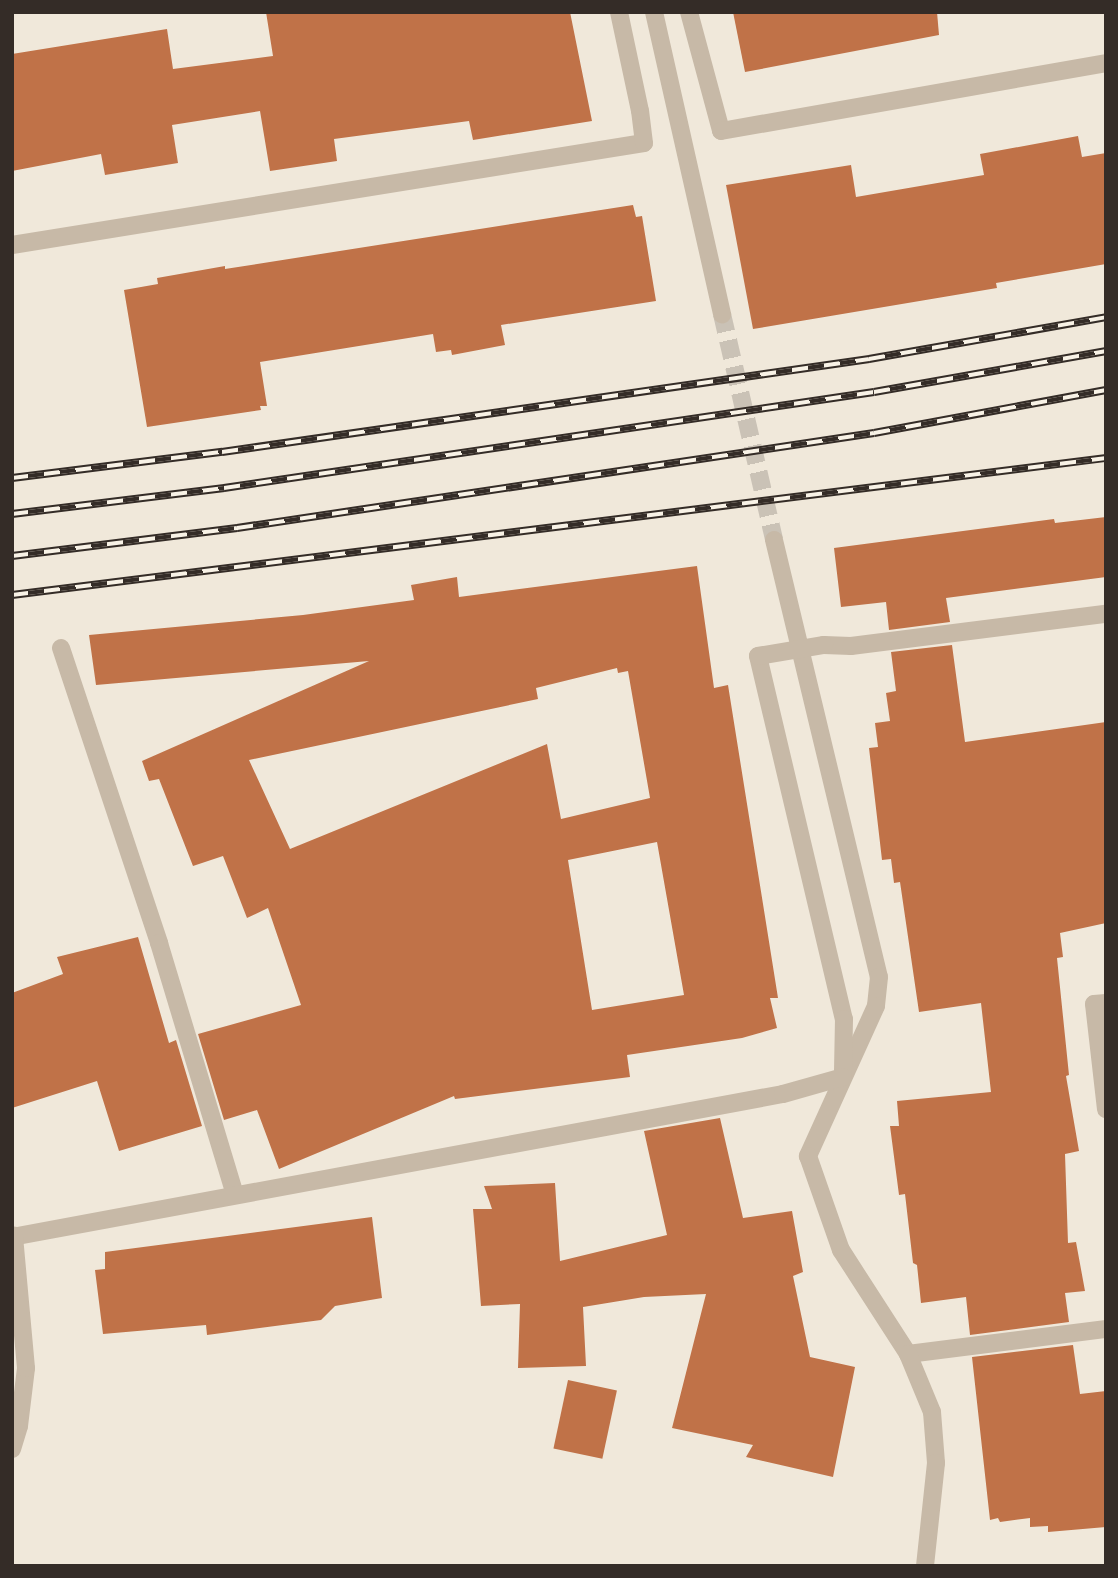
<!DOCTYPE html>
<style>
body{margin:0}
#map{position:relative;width:1118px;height:1578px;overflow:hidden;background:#f0e8da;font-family:Cabin,sans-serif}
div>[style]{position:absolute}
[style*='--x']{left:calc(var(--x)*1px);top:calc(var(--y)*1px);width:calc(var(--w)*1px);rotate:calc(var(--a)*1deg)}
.building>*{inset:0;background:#c07248;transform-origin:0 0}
.street-tunnel>*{height:18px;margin-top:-9px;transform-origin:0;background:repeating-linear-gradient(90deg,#cac2b6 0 18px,transparent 0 27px)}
.lane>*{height:18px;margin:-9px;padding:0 9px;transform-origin:9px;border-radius:9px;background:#c7b9a7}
.street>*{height:18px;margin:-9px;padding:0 9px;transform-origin:9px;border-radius:9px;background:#c7b9a7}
.rail>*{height:8px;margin-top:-4px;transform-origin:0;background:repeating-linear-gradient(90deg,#f8f2e6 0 16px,#342c27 0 32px);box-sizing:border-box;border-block:2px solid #342c27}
.street-bridge>*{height:18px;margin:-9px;padding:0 9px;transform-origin:9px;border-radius:9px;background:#c7b9a7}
span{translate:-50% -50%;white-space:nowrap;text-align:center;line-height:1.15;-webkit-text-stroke:5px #f8f2e6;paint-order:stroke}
.frame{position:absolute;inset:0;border:14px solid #342c27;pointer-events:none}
</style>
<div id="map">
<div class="building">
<i style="clip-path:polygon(266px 12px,570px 12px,592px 121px,473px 140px,469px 121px,334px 139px,337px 161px,270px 171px,260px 111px,172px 125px,178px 163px,105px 175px,101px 154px,12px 171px,12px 54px,167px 29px,173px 69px,273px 56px)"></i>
<i style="clip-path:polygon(733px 12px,937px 12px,939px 35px,745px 72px)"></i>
<i style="clip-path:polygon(1078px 136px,1082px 157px,1106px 153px,1106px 264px,996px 283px,997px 288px,753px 329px,726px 185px,851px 165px,856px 197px,984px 175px,980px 154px)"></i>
<i style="clip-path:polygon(633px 205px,636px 217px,642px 216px,656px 301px,501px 325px,505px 345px,452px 355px,451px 350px,436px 352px,433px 334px,260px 362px,267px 406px,260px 406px,261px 410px,147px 427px,124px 290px,158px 284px,157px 278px,225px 266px,225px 269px)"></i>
<i style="clip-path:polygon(1106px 517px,1106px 577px,946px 598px,950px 622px,889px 630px,886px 602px,841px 607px,834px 548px,1054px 519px,1055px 523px)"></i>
<i style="clip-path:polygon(evenodd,697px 566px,714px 688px,728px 685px,778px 998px,770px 998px,777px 1028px,742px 1038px,627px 1055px,630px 1077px,455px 1099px,454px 1096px,279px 1169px,257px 1110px,224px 1120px,198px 1034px,301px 1005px,268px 908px,247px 918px,223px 856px,193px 866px,159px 779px,149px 781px,142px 761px,369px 661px,96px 685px,89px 635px,303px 615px,414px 600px,411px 585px,457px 577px,459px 597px,697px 566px,617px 668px,618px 673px,628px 671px,650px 798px,561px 819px,547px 744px,290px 849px,249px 760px,538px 699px,536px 688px,617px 668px,697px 566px,657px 842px,684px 995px,592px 1010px,568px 860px,657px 842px)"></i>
<i style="clip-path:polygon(952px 645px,965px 742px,1106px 722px,1106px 923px,1060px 933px,1063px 957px,1057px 958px,1069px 1075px,1066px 1076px,1079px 1151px,1065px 1154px,1068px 1243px,1076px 1242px,1085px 1291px,1065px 1293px,1069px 1322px,970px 1335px,966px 1297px,921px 1303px,917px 1265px,913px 1263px,905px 1194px,899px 1195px,890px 1126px,899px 1126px,897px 1101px,991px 1092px,981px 1003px,919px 1012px,900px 882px,894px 883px,891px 859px,882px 860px,869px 748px,878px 747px,875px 723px,890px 721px,886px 693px,896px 691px,891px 652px)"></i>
<i style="clip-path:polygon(138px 937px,169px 1043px,176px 1040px,202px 1126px,119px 1151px,97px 1081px,12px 1108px,12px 993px,63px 974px,57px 957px)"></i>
<i style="clip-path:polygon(720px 1118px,743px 1218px,792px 1211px,803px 1272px,793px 1276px,810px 1357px,855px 1367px,833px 1477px,746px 1457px,753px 1445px,672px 1428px,706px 1294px,644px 1297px,583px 1307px,586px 1366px,518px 1368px,520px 1304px,481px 1306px,473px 1209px,492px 1209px,484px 1186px,555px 1183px,560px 1261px,667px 1235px,644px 1131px)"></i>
<i style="clip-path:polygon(372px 1217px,382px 1298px,335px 1306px,321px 1320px,207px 1335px,206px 1325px,103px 1334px,95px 1270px,105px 1269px,105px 1252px)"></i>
<i style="clip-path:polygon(1073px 1345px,1080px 1394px,1106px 1391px,1106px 1527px,1048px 1532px,1048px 1526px,1030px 1527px,1030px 1518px,1000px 1522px,998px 1518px,990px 1520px,972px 1357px)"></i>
<i style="left:568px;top:1380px;width:50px;height:70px;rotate:12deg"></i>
</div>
<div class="street-tunnel">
<i style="--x:722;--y:314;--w:232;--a:77"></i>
</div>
<div class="lane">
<i style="--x:1106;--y:1003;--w:12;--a:175"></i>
<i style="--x:1094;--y:1004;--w:106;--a:83.5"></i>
<i style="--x:908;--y:1354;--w:200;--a:-7.2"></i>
</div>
<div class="street">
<i style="--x:654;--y:12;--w:310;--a:77.3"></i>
<i style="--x:689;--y:12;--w:123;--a:74.9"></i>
<i style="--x:721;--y:131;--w:391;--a:-10"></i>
<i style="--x:12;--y:245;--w:640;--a:-9.17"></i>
<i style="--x:644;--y:143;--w:32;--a:-97"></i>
<i style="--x:640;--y:111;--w:101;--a:-102"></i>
<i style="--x:774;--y:540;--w:449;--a:76.5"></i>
<i style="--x:879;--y:977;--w:29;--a:96"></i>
<i style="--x:876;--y:1006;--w:165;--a:114.4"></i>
<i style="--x:808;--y:1156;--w:100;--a:70.7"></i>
<i style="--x:841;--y:1250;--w:124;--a:57.2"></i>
<i style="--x:908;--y:1354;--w:63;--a:67.5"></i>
<i style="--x:932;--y:1412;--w:51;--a:85.5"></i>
<i style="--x:936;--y:1463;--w:104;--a:96.1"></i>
<i style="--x:824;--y:645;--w:27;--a:2"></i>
<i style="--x:851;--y:646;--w:257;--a:-7.2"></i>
<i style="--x:61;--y:648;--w:311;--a:71.6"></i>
<i style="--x:159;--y:943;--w:263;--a:73.2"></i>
<i style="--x:758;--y:656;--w:373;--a:76.7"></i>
<i style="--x:844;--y:1019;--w:51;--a:91.1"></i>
<i style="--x:12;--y:1237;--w:784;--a:-10.51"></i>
<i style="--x:783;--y:1094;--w:62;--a:-15.8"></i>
<i style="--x:12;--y:1449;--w:24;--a:-73"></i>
<i style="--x:19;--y:1426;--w:58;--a:-83.1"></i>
<i style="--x:26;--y:1368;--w:133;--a:-95.2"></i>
</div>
<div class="rail">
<i style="--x:12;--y:478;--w:212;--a:-7.1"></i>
<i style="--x:222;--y:452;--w:654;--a:-8.18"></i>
<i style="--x:869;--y:359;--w:241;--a:-10"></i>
<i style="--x:12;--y:514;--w:214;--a:-7"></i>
<i style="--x:224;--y:488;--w:657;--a:-8.4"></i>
<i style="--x:874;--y:392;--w:236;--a:-10"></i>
<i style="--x:12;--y:556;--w:227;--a:-7.1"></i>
<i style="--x:237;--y:528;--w:644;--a:-8.48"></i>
<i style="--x:874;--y:433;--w:236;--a:-10.5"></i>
<i style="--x:12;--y:595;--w:1103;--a:-7.14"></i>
</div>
<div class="street-bridge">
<i style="--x:758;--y:656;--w:67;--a:-9.5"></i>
</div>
<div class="frame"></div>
</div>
